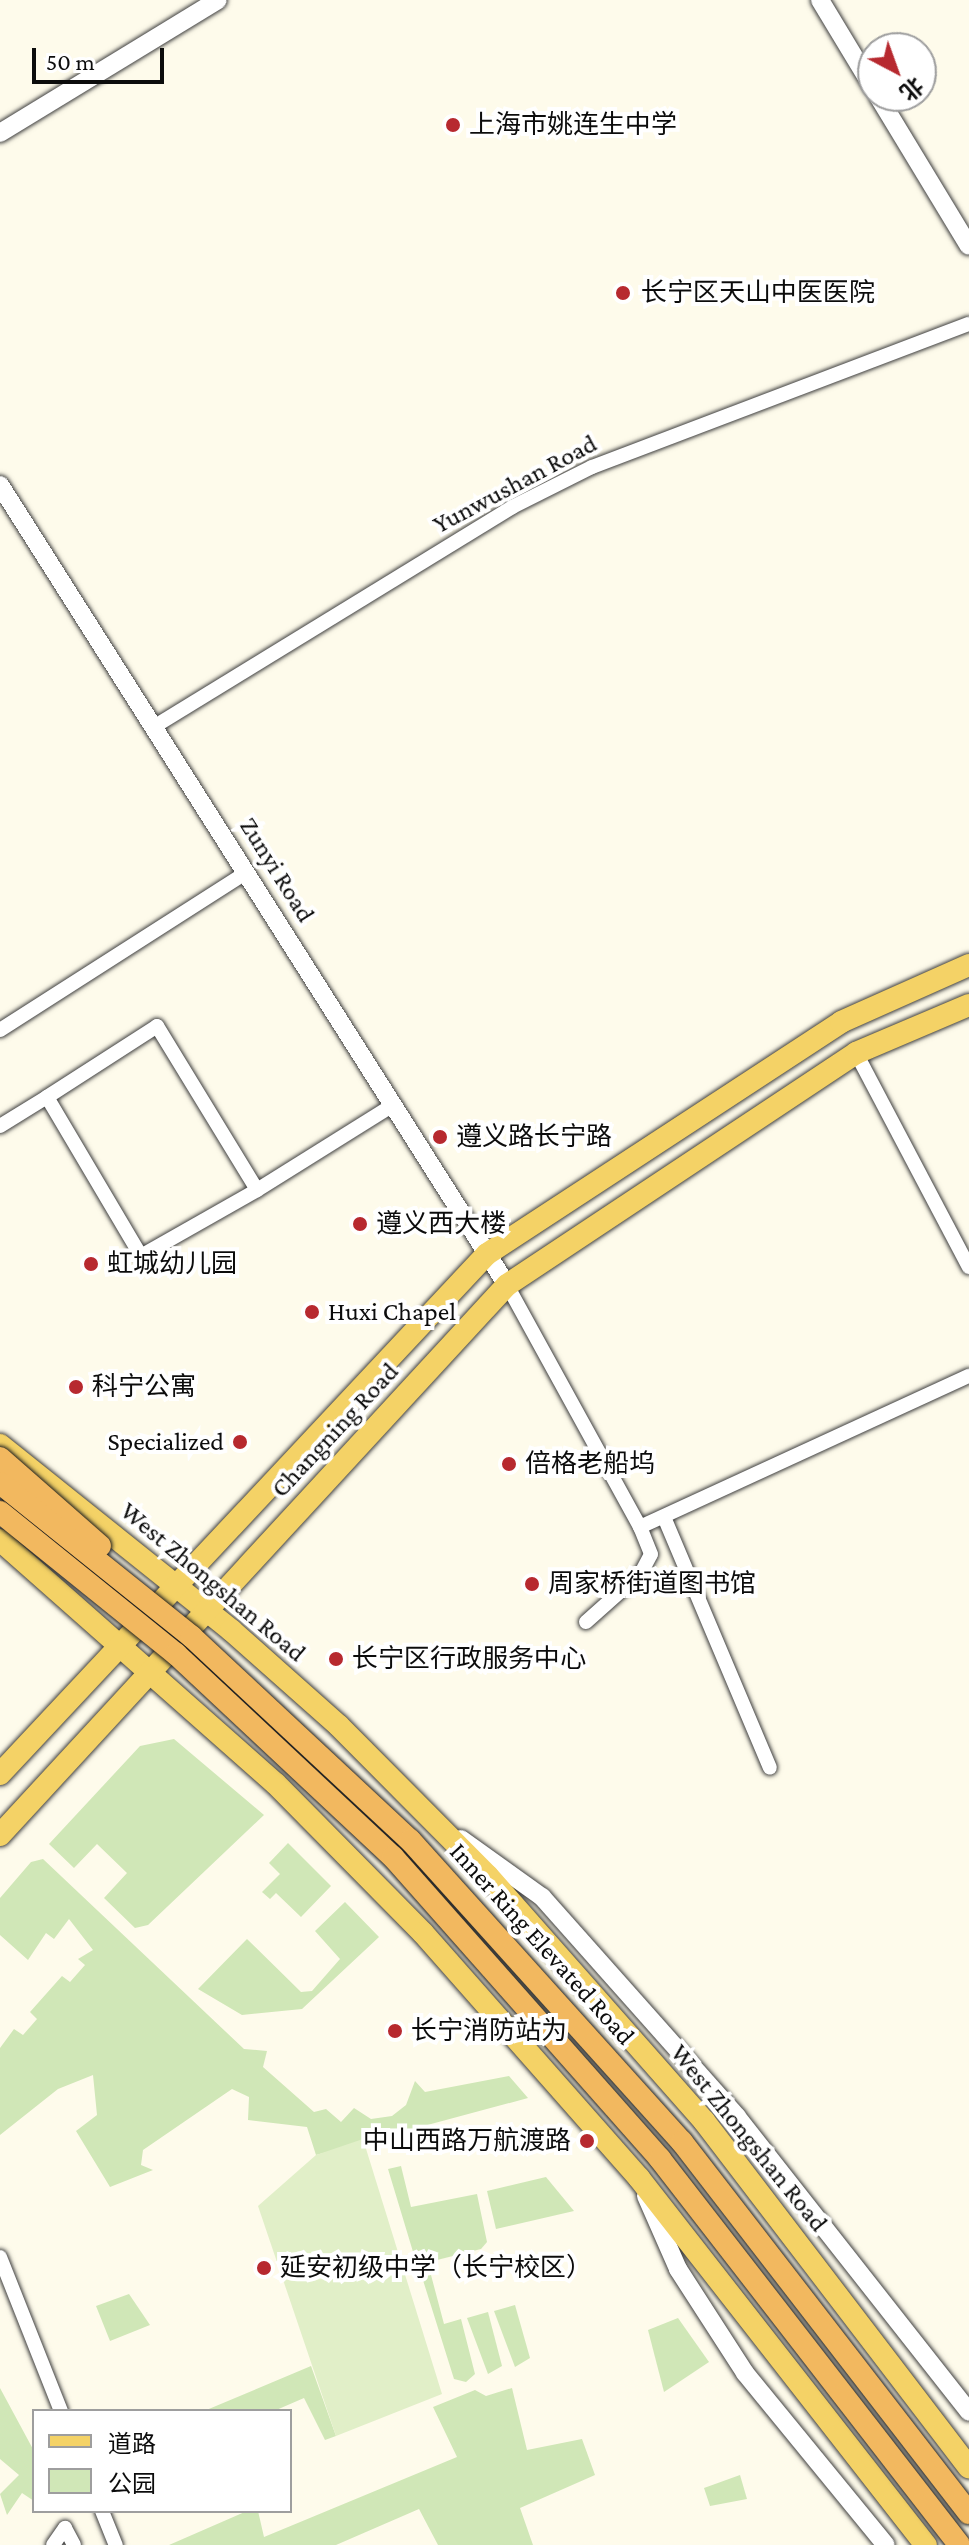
<!DOCTYPE html>
<meta charset="utf-8">
<style>
body{margin:0}
#map{position:relative;width:969px;height:2545px;overflow:hidden;background:#fefbeb;font-family:"Crimson Pro","Noto Sans SC",serif}
div>[style]{position:absolute}
[style*='--x']{left:calc(var(--x)*1px);top:calc(var(--y)*1px);width:calc(var(--w)*1px);rotate:calc(var(--a)*1deg)}
.green>*{inset:0;background:#d0e7b7}
.pitch>*{inset:0;background:#e1efc8}
.roads{filter:drop-shadow(0 0 2px #3f3f3f) drop-shadow(0 0 2px #3f3f3f)}
.minor>*{height:14px;margin:-7px;padding:0 7px;transform-origin:7px;border-radius:7px;background:#fff}
.tertiary>*{height:18px;margin:-9px;padding:0 9px;transform-origin:9px;border-radius:9px;background:#fff}
.primary>*{height:22px;margin:-11px;padding:0 11px;transform-origin:11px;border-radius:11px;background:#f4d266}
.bridges{filter:drop-shadow(0 0 2px #1d1d1d) drop-shadow(0 0 2px #1d1d1d)}
.trunk-bridge>*{height:22px;margin:-11px;padding:0 11px;transform-origin:11px;border-radius:11px;background:#f2b85f}
.dots>*{width:22px;height:22px;translate:-50% -50%;box-sizing:border-box;border:4px solid #fff;border-radius:50%}
span{translate:-50% -50%;white-space:nowrap;text-align:center;line-height:1.15;-webkit-text-stroke:8px #fff;paint-order:stroke}
.poi-label{font-size:26px;color:#0c0c0c}
.left{translate:0 -50%;text-align:left}
.right{translate:-100% -50%;text-align:right}
.street-label{font-size:26px;color:#0c0c0c}
.legend{position:absolute;left:32px;top:2409px;width:260px;height:104px;box-sizing:border-box;background:#fff;border:2px solid #9e9e9e;margin:0;padding:10px 14px;list-style:none;font-size:24px;color:#0c0c0c}
.legend li{display:flex;align-items:center;gap:16px;height:40px}
.legend b{width:40px;border:2px solid #9e9e9e}
.north{position:absolute;left:857px;top:32px;width:80px;height:80px;box-sizing:border-box;background:#fff;border:2px solid #9e9e9e;border-radius:50%;rotate:139deg;font-size:22px;font-weight:700;line-height:32px;text-align:center;color:#0c0c0c}
.north::after{content:'';display:block;margin:auto;width:28px;height:36px;background:#b7292f;clip-path:polygon(50% 0,100% 100%,50% 72%,0 100%)}
.scale{position:absolute;left:32px;top:48px;width:132px;height:36px;box-sizing:border-box;border:4px solid #0c0c0c;border-top:0;padding-left:10px;font-size:24px;line-height:28px;white-space:nowrap;color:#0c0c0c;-webkit-text-stroke:6px #fff;paint-order:stroke}
</style>
<div id="map">
<div class="green">
<i style="clip-path:polygon(174px 1739px,264px 1815px,148px 1925px,135px 1928px,104px 1898px,127px 1873px,97px 1844px,74px 1868px,49px 1844px,140px 1746px)"></i>
<i style="clip-path:polygon(288px 1843px,331px 1886px,301px 1917px,276px 1893px,270px 1899px,262px 1892px,280px 1874px,269px 1863px)"></i>
<i style="clip-path:polygon(43px 1859px,244px 2049px,267px 2051px,263px 2067px,314px 2112px,326px 2109px,341px 2122px,354px 2108px,371px 2119px,392px 2116px,406px 2105px,415px 2081px,425px 2092px,509px 2076px,528px 2098px,316px 2155px,307px 2127px,248px 2120px,249px 2097px,232px 2089px,143px 2150px,141px 2165px,153px 2170px,110px 2187px,76px 2131px,97px 2115px,93px 2075px,58px 2089px,0 2135px,0 2048px,14px 2029px,23px 2035px,37px 2019px,30px 2012px,62px 1976px,70px 1982px,85px 1965px,78px 1959px,93px 1950px,69px 1919px,54px 1939px,46px 1933px,28px 1960px,0 1935px,0 1898px,31px 1862px)"></i>
<i style="clip-path:polygon(345px 1902px,379px 1937px,302px 2009px,242px 2015px,198px 1989px,247px 1939px,301px 1992px,312px 1991px,340px 1959px,315px 1931px)"></i>
<i style="clip-path:polygon(401px 2166px,411px 2207px,477px 2194px,487px 2242px,481px 2249px,417px 2265px,388px 2169px)"></i>
<i style="clip-path:polygon(546px 2177px,574px 2211px,496px 2229px,487px 2191px)"></i>
<i style="clip-path:polygon(431px 2275px,444px 2324px,461px 2319px,475px 2374px,466px 2382px,454px 2379px,422px 2277px)"></i>
<i style="clip-path:polygon(129px 2294px,150px 2325px,110px 2341px,96px 2306px)"></i>
<i style="clip-path:polygon(515px 2305px,530px 2358px,515px 2367px,494px 2311px)"></i>
<i style="clip-path:polygon(488px 2312px,502px 2366px,488px 2374px,467px 2318px)"></i>
<i style="clip-path:polygon(678px 2318px,709px 2362px,664px 2392px,648px 2330px)"></i>
<i style="clip-path:polygon(311px 2366px,336px 2436px,325px 2440px,304px 2398px,274px 2411px,204px 2411px)"></i>
<i style="clip-path:polygon(0 2388px,34px 2451px,34px 2501px,22px 2493px,7px 2515px,0 2494px,19px 2475px,0 2459px)"></i>
<i style="clip-path:polygon(512px 2388px,527px 2450px,582px 2439px,595px 2475px,520px 2508px,533px 2545px,438px 2545px,419px 2509px,336px 2545px,169px 2545px,247px 2511px,258px 2511px,264px 2537px,457px 2457px,433px 2407px,475px 2390px,486px 2396px)"></i>
<i style="clip-path:polygon(740px 2475px,747px 2499px,710px 2506px,704px 2488px)"></i>
</div>
<div class="pitch">
<i style="clip-path:polygon(363px 2139px,442px 2394px,336px 2436px,258px 2206px,316px 2155px)"></i>
</div>
<div class="roads">
<div class="minor">
<i style="--x:155;--y:726;--w:419;--a:-31.5"></i>
<i style="--x:512;--y:507;--w:89;--a:-26.6"></i>
<i style="--x:592;--y:467;--w:403;--a:-20.8"></i>
<i style="--x:0;--y:1030;--w:293;--a:-32.6"></i>
<i style="--x:856;--y:1053;--w:242;--a:62.2"></i>
<i style="--x:47;--y:1097;--w:131;--a:-32.8"></i>
<i style="--x:157;--y:1026;--w:192;--a:58.6"></i>
<i style="--x:257;--y:1190;--w:160;--a:-32"></i>
<i style="--x:0;--y:1126;--w:55;--a:-31.7"></i>
<i style="--x:47;--y:1097;--w:185;--a:59.4"></i>
<i style="--x:141;--y:1256;--w:133;--a:-29.6"></i>
<i style="--x:507;--y:1285;--w:276;--a:61.2"></i>
<i style="--x:640;--y:1527;--w:362;--a:-24.7"></i>
<i style="--x:664;--y:1517;--w:272;--a:67.1"></i>
<i style="--x:586;--y:1622;--w:74;--a:-41.7"></i>
<i style="--x:641;--y:1573;--w:21;--a:-62"></i>
<i style="--x:651;--y:1554;--w:29;--a:-112"></i>
<i style="--x:0;--y:2257;--w:166;--a:68.4"></i>
<i style="--x:102;--y:2511;--w:37;--a:68"></i>
<i style="--x:53;--y:2545;--w:21;--a:-55"></i>
<i style="--x:65;--y:2528;--w:19;--a:62"></i>
</div>
<div class="tertiary">
<i style="--x:820;--y:0;--w:103;--a:58.9"></i>
<i style="--x:878;--y:96;--w:175;--a:58.8"></i>
<i style="--x:0;--y:133;--w:255;--a:-31.4"></i>
<i style="--x:0;--y:485;--w:947;--a:57.64"></i>
<i style="--x:461;--y:1839;--w:100;--a:35.6"></i>
<i style="--x:542;--y:1897;--w:294;--a:48.4"></i>
<i style="--x:737;--y:2117;--w:375;--a:51.8"></i>
<i style="--x:646;--y:2196;--w:80;--a:66.3"></i>
<i style="--x:678;--y:2269;--w:124;--a:57.2"></i>
<i style="--x:745;--y:2373;--w:222;--a:50.7"></i>
</div>
<div class="primary">
<i style="--x:0;--y:1445;--w:296;--a:38.7"></i>
<i style="--x:231;--y:1630;--w:144;--a:41.6"></i>
<i style="--x:339;--y:1726;--w:211;--a:45.2"></i>
<i style="--x:488;--y:1876;--w:327;--a:48.6"></i>
<i style="--x:704;--y:2121;--w:436;--a:52.6"></i>
<i style="--x:0;--y:1540;--w:368;--a:41.5"></i>
<i style="--x:276;--y:1784;--w:209;--a:45.4"></i>
<i style="--x:423;--y:1933;--w:327;--a:48.6"></i>
<i style="--x:639;--y:2178;--w:466;--a:52"></i>
<i style="--x:0;--y:1774;--w:712;--a:-46.88"></i>
<i style="--x:487;--y:1254;--w:423;--a:-33.2"></i>
<i style="--x:841;--y:1022;--w:140;--a:-24"></i>
<i style="--x:0;--y:1835;--w:748;--a:-47.33"></i>
<i style="--x:507;--y:1285;--w:419;--a:-33.6"></i>
<i style="--x:856;--y:1053;--w:123;--a:-23"></i>
</div>
</div>
<div class="bridges">
<div class="trunk-bridge">
<i style="--x:0;--y:1458;--w:133;--a:41.3"></i>
<i style="--x:0;--y:1483;--w:246;--a:38.7"></i>
<i style="--x:192;--y:1637;--w:298;--a:43"></i>
<i style="--x:410;--y:1840;--w:406;--a:48"></i>
<i style="--x:682;--y:2142;--w:469;--a:52.3"></i>
<i style="--x:0;--y:1512;--w:226;--a:38.9"></i>
<i style="--x:176;--y:1654;--w:297;--a:43.1"></i>
<i style="--x:393;--y:1857;--w:403;--a:48.5"></i>
<i style="--x:660;--y:2159;--w:488;--a:52.2"></i>
</div>
</div>
<div class="dots">
<i style="left:453px;top:125px;background:#b7292f"></i>
<i style="left:623px;top:293px;background:#b7292f"></i>
<i style="left:440px;top:1137px;background:#b7292f"></i>
<i style="left:360px;top:1224px;background:#b7292f"></i>
<i style="left:91px;top:1264px;background:#b7292f"></i>
<i style="left:312px;top:1312px;background:#b7292f"></i>
<i style="left:76px;top:1387px;background:#b7292f"></i>
<i style="left:240px;top:1442px;background:#b7292f"></i>
<i style="left:509px;top:1464px;background:#b7292f"></i>
<i style="left:532px;top:1584px;background:#b7292f"></i>
<i style="left:336px;top:1659px;background:#b7292f"></i>
<i style="left:395px;top:2031px;background:#b7292f"></i>
<i style="left:587px;top:2141px;background:#b7292f"></i>
<i style="left:264px;top:2268px;background:#b7292f"></i>
</div>
<div class="poi-label">
<span class="left" style="left:469px;top:125px">上海市姚连生中学</span>
<span class="left" style="left:641px;top:293px">长宁区天山中医医院</span>
<span class="left" style="left:456px;top:1137px">遵义路长宁路</span>
<span class="left" style="left:376px;top:1224px">遵义西大楼</span>
<span class="left" style="left:107px;top:1264px">虹城幼儿园</span>
<span class="left" style="left:328px;top:1312px">Huxi Chapel</span>
<span class="left" style="left:92px;top:1387px">科宁公寓</span>
<span class="right" style="left:224px;top:1442px">Specialized</span>
<span class="left" style="left:525px;top:1464px">倍格老船坞</span>
<span class="left" style="left:548px;top:1584px">周家桥街道图书馆</span>
<span class="left" style="left:352px;top:1659px">长宁区行政服务中心</span>
<span class="left" style="left:411px;top:2031px">长宁消防站为</span>
<span class="right" style="left:571px;top:2141px">中山西路万航渡路</span>
<span class="left" style="left:280px;top:2268px">延安初级中学（长宁校区）</span>
</div>
<div class="street-label">
<span style="left:515px;top:484px;rotate:-28deg">Yunwushan Road</span>
<span style="left:277px;top:870px;rotate:58deg">Zunyi Road</span>
<span style="left:335px;top:1430px;rotate:-47deg">Changning Road</span>
<span style="left:213px;top:1582px;rotate:40deg">West Zhongshan Road</span>
<span style="left:542px;top:1944px;rotate:48deg">Inner Ring Elevated Road</span>
<span style="left:749px;top:2138px;rotate:51deg">West Zhongshan Road</span>
</div>
<ul class="legend">
<li><b style="height:10px;background:#f4d266"></b>道路</li>
<li><b style="height:22px;background:#d0e7b7"></b>公园</li>
</ul>
<div class="north">北</div>
<div class="scale">50 m</div>
</div>
